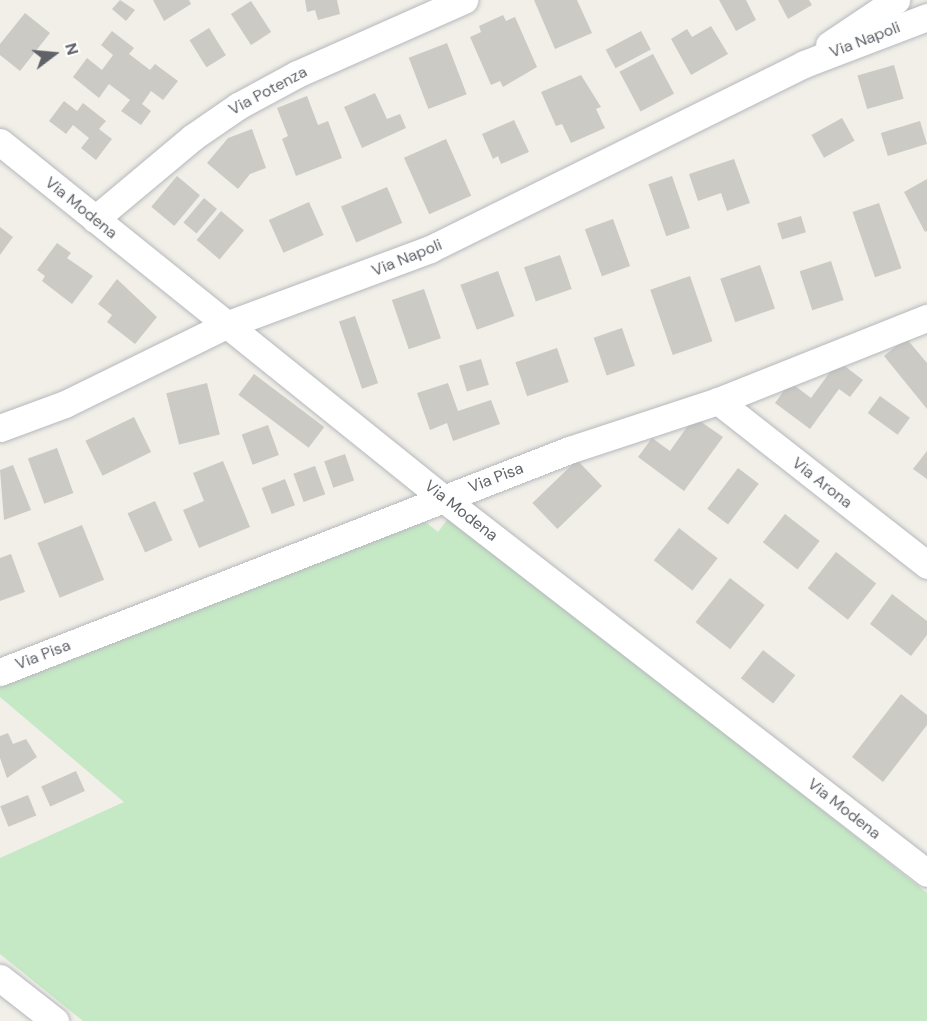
<!DOCTYPE html>
<style>
body{margin:0}
#map{position:relative;width:927px;height:1021px;overflow:hidden;background:#f1efe8;font-family:"DM Sans",sans-serif}
div>[style]{position:absolute}
[style*='--x']{left:calc(var(--x)*1px);top:calc(var(--y)*1px);width:calc(var(--w)*1px);rotate:calc(var(--a)*1deg)}
.green>*{inset:0;background:#c5e8c5}
.building>*{inset:0;background:#cccac5;transform-origin:0 0}
.roads{filter:drop-shadow(0 0 2px #b5b8bc) drop-shadow(0 0 2px #b5b8bc)}
.minor>*{height:27px;margin:-13.5px;padding:0 13.5px;transform-origin:13.5px;border-radius:13.5px;background:#fff}
span{translate:-50% -50%;white-space:nowrap;text-align:center;line-height:1.15;-webkit-text-stroke:4.5px #fff;paint-order:stroke}
.street-label{font-size:16px;color:#5f6368}
.north{position:absolute;left:24px;top:24px;width:60px;height:60px;-webkit-text-stroke:4px #fff;paint-order:stroke;rotate:74deg;font-size:16px;font-weight:700;line-height:24px;text-align:center;color:#5f6368}
.north::after{content:'';display:block;margin:auto;width:21px;height:27px;background:#5f6368;clip-path:polygon(50% 0,100% 100%,50% 72%,0 100%)}
</style>
<div id="map">
<div class="green">
<i style="clip-path:polygon(418px 516px,438px 532px,450px 516px,927px 893px,927px 1021px,83px 1021px,0 954px,0 858px,124px 802px,0 697px,0 684px)"></i>
</div>
<div class="building">
<i style="clip-path:polygon(120px 0,135px 10px,126px 21px,112px 9px)"></i>
<i style="clip-path:polygon(153px 0,189px 0,191px 4px,164px 21px)"></i>
<i style="clip-path:polygon(305px 0,337px 0,340px 14px,318px 20px,315px 10px,307px 12px)"></i>
<i style="clip-path:polygon(534px 0,577px 0,592px 33px,555px 49px)"></i>
<i style="clip-path:polygon(719px 0,746px 0,756px 20px,736px 31px)"></i>
<i style="clip-path:polygon(778px 0,809px 0,812px 5px,788px 19px)"></i>
<i style="left:251px;top:1px;width:37px;height:24px;rotate:57deg"></i>
<i style="clip-path:polygon(25px 13px,50px 33px,20px 71px,0 55px,0 44px)"></i>
<i style="clip-path:polygon(503px 15px,506px 21px,515px 17px,537px 67px,503px 87px,500px 81px,491px 85px,470px 37px,481px 32px,479px 26px)"></i>
<i style="clip-path:polygon(711px 26px,728px 54px,691px 75px,671px 39px,687px 29px,692px 37px)"></i>
<i style="left:209px;top:28px;width:32px;height:23px;rotate:58deg"></i>
<i style="clip-path:polygon(112px 31px,134px 48px,129px 54px,150px 70px,155px 64px,178px 81px,163px 100px,151px 91px,142px 104px,151px 111px,141px 125px,121px 111px,130px 100px,109px 84px,99px 98px,73px 77px,87px 58px,102px 70px,113px 55px,101px 45px)"></i>
<i style="left:641px;top:31px;width:21px;height:40px;rotate:62deg"></i>
<i style="left:447px;top:43px;width:55px;height:41px;rotate:69deg"></i>
<i style="left:653px;top:54px;width:45px;height:38px;rotate:62deg"></i>
<i style="left:894px;top:65px;width:35px;height:38px;rotate:74deg"></i>
<i style="clip-path:polygon(581px 75px,601px 107px,596px 109px,605px 128px,571px 143px,562px 124px,556px 126px,541px 92px)"></i>
<i style="clip-path:polygon(375px 93px,387px 119px,400px 114px,406px 128px,362px 148px,344px 107px)"></i>
<i style="clip-path:polygon(307px 96px,318px 125px,328px 121px,342px 158px,296px 176px,282px 139px,288px 136px,277px 108px)"></i>
<i style="clip-path:polygon(64px 101px,77px 111px,83px 103px,106px 121px,99px 129px,112px 139px,96px 160px,81px 148px,89px 138px,73px 125px,66px 134px,49px 121px)"></i>
<i style="left:842px;top:118px;width:26px;height:35px;rotate:61deg"></i>
<i style="clip-path:polygon(514px 120px,529px 152px,501px 164px,498px 156px,493px 159px,482px 134px)"></i>
<i style="left:920px;top:121px;width:24px;height:41px;rotate:73deg"></i>
<i style="clip-path:polygon(252px 129px,266px 168px,250px 174px,238px 189px,207px 163px,228px 138px)"></i>
<i style="left:446px;top:139px;width:62px;height:46px;rotate:66deg"></i>
<i style="clip-path:polygon(734px 159px,750px 203px,727px 211px,721px 193px,698px 201px,689px 174px)"></i>
<i style="left:177px;top:176px;width:30px;height:40px;rotate:40deg"></i>
<i style="left:672px;top:176px;width:55px;height:25px;rotate:71deg"></i>
<i style="clip-path:polygon(927px 179px,927px 231px,925px 232px,904px 192px)"></i>
<i style="left:387px;top:187px;width:39px;height:50px;rotate:67deg"></i>
<i style="left:204px;top:198px;width:17px;height:32px;rotate:40deg"></i>
<i style="left:309px;top:202px;width:36px;height:44px;rotate:66deg"></i>
<i style="left:879px;top:203px;width:69px;height:28px;rotate:71deg"></i>
<i style="left:221px;top:211px;width:30px;height:38px;rotate:40deg"></i>
<i style="left:801px;top:216px;width:17px;height:25px;rotate:73deg"></i>
<i style="left:613px;top:219px;width:50px;height:30px;rotate:70deg"></i>
<i style="clip-path:polygon(0 227px,13px 237px,0 255px)"></i>
<i style="clip-path:polygon(57px 243px,71px 253px,67px 258px,93px 276px,72px 304px,42px 281px,45px 276px,37px 270px)"></i>
<i style="left:560px;top:255px;width:36px;height:38px;rotate:71deg"></i>
<i style="left:831px;top:261px;width:41px;height:33px;rotate:72deg"></i>
<i style="left:760px;top:265px;width:46px;height:42px;rotate:71deg"></i>
<i style="left:498px;top:271px;width:48px;height:40px;rotate:70deg"></i>
<i style="left:690px;top:276px;width:69px;height:42px;rotate:71deg"></i>
<i style="clip-path:polygon(117px 279px,157px 317px,135px 344px,107px 322px,112px 315px,98px 304px)"></i>
<i style="left:424px;top:289px;width:52px;height:34px;rotate:71deg"></i>
<i style="left:355px;top:316px;width:71px;height:17px;rotate:71deg"></i>
<i style="left:622px;top:328px;width:40px;height:30px;rotate:71deg"></i>
<i style="clip-path:polygon(906px 338px,927px 363px,927px 409px,884px 356px)"></i>
<i style="left:557px;top:348px;width:36px;height:44px;rotate:71deg"></i>
<i style="left:481px;top:359px;width:27px;height:23px;rotate:73deg"></i>
<i style="clip-path:polygon(838px 361px,863px 380px,850px 397px,839px 389px,810px 429px,775px 403px,790px 382px,811px 398px)"></i>
<i style="left:254px;top:374px;width:88px;height:26px;rotate:37deg"></i>
<i style="left:207px;top:383px;width:53px;height:42px;rotate:76deg"></i>
<i style="clip-path:polygon(448px 383px,458px 411px,491px 400px,500px 424px,453px 441px,447px 423px,430px 430px,417px 393px)"></i>
<i style="left:880px;top:396px;width:37px;height:21px;rotate:36deg"></i>
<i style="left:134px;top:417px;width:39px;height:54px;rotate:64deg"></i>
<i style="clip-path:polygon(694px 417px,723px 437px,684px 491px,638px 457px,652px 438px,670px 451px)"></i>
<i style="left:268px;top:425px;width:32px;height:28px;rotate:70deg"></i>
<i style="left:57px;top:448px;width:48px;height:31px;rotate:70deg"></i>
<i style="clip-path:polygon(927px 451px,927px 479px,913px 469px)"></i>
<i style="left:345px;top:454px;width:28px;height:22px;rotate:71deg"></i>
<i style="left:577px;top:460px;width:36px;height:62px;rotate:46deg"></i>
<i style="clip-path:polygon(223px 461px,250px 527px,199px 548px,183px 510px,204px 501px,193px 473px)"></i>
<i style="clip-path:polygon(13px 465px,31px 510px,4px 520px,0 470px)"></i>
<i style="left:315px;top:466px;width:30px;height:23px;rotate:70deg"></i>
<i style="left:738px;top:468px;width:26px;height:51px;rotate:37deg"></i>
<i style="left:285px;top:479px;width:28px;height:25px;rotate:69deg"></i>
<i style="left:155px;top:501px;width:43px;height:30px;rotate:66deg"></i>
<i style="left:785px;top:514px;width:44px;height:36px;rotate:38deg"></i>
<i style="left:82px;top:525px;width:59px;height:48px;rotate:68deg"></i>
<i style="left:679px;top:528px;width:49px;height:41px;rotate:38deg"></i>
<i style="left:836px;top:552px;width:51px;height:46px;rotate:38deg"></i>
<i style="clip-path:polygon(11px 554px,25px 592px,0 601px,0 558px)"></i>
<i style="left:730px;top:578px;width:44px;height:56px;rotate:38deg"></i>
<i style="clip-path:polygon(892px 594px,927px 621px,927px 635px,911px 656px,870px 624px)"></i>
<i style="left:763px;top:650px;width:41px;height:36px;rotate:38deg"></i>
<i style="clip-path:polygon(901px 694px,927px 715px,927px 725px,883px 782px,852px 757px)"></i>
<i style="clip-path:polygon(8px 733px,13px 744px,26px 739px,37px 757px,7px 778px,0 758px,0 736px)"></i>
<i style="left:76px;top:771px;width:22px;height:38px;rotate:66deg"></i>
<i style="left:28px;top:795px;width:22px;height:30px;rotate:68deg"></i>
</div>
<div class="roads">
<div class="minor">
<i style="--x:829;--y:45;--w:81;--a:-33.9"></i>
<i style="--x:0;--y:142;--w:570;--a:38.8"></i>
<i style="--x:444;--y:499;--w:611;--a:37.75"></i>
<i style="--x:95;--y:219;--w:128;--a:-39.9"></i>
<i style="--x:193;--y:137;--w:55;--a:-34.6"></i>
<i style="--x:238;--y:106;--w:67;--a:-28.5"></i>
<i style="--x:297;--y:74;--w:183;--a:-23.9"></i>
<i style="--x:718;--y:401;--w:266;--a:38.1"></i>
<i style="--x:0;--y:428;--w:69;--a:-20.3"></i>
<i style="--x:65;--y:404;--w:179;--a:-26.1"></i>
<i style="--x:226;--y:325;--w:218;--a:-20.4"></i>
<i style="--x:430;--y:249;--w:417;--a:-26.3"></i>
<i style="--x:804;--y:64;--w:132;--a:-20.9"></i>
<i style="--x:0;--y:672;--w:611;--a:-21.31"></i>
<i style="--x:569;--y:450;--w:157;--a:-18.2"></i>
<i style="--x:718;--y:401;--w:225;--a:-21.7"></i>
<i style="--x:0;--y:978;--w:70;--a:38"></i>
</div>
</div>
<div class="street-label">
<span style="left:865px;top:40px;rotate:-21deg">Via Napoli</span>
<span style="left:268px;top:91px;rotate:-28deg">Via Potenza</span>
<span style="left:81px;top:208px;rotate:39deg">Via Modena</span>
<span style="left:407px;top:258px;rotate:-22deg">Via Napoli</span>
<span style="left:496px;top:478px;rotate:-21deg">Via Pisa</span>
<span style="left:822px;top:483px;rotate:38deg">Via Arona</span>
<span style="left:461px;top:511px;rotate:38deg">Via Modena</span>
<span style="left:43px;top:655px;rotate:-21deg">Via Pisa</span>
<span style="left:844px;top:809px;rotate:38deg">Via Modena</span>
</div>
<div class="north">N</div>
</div>
